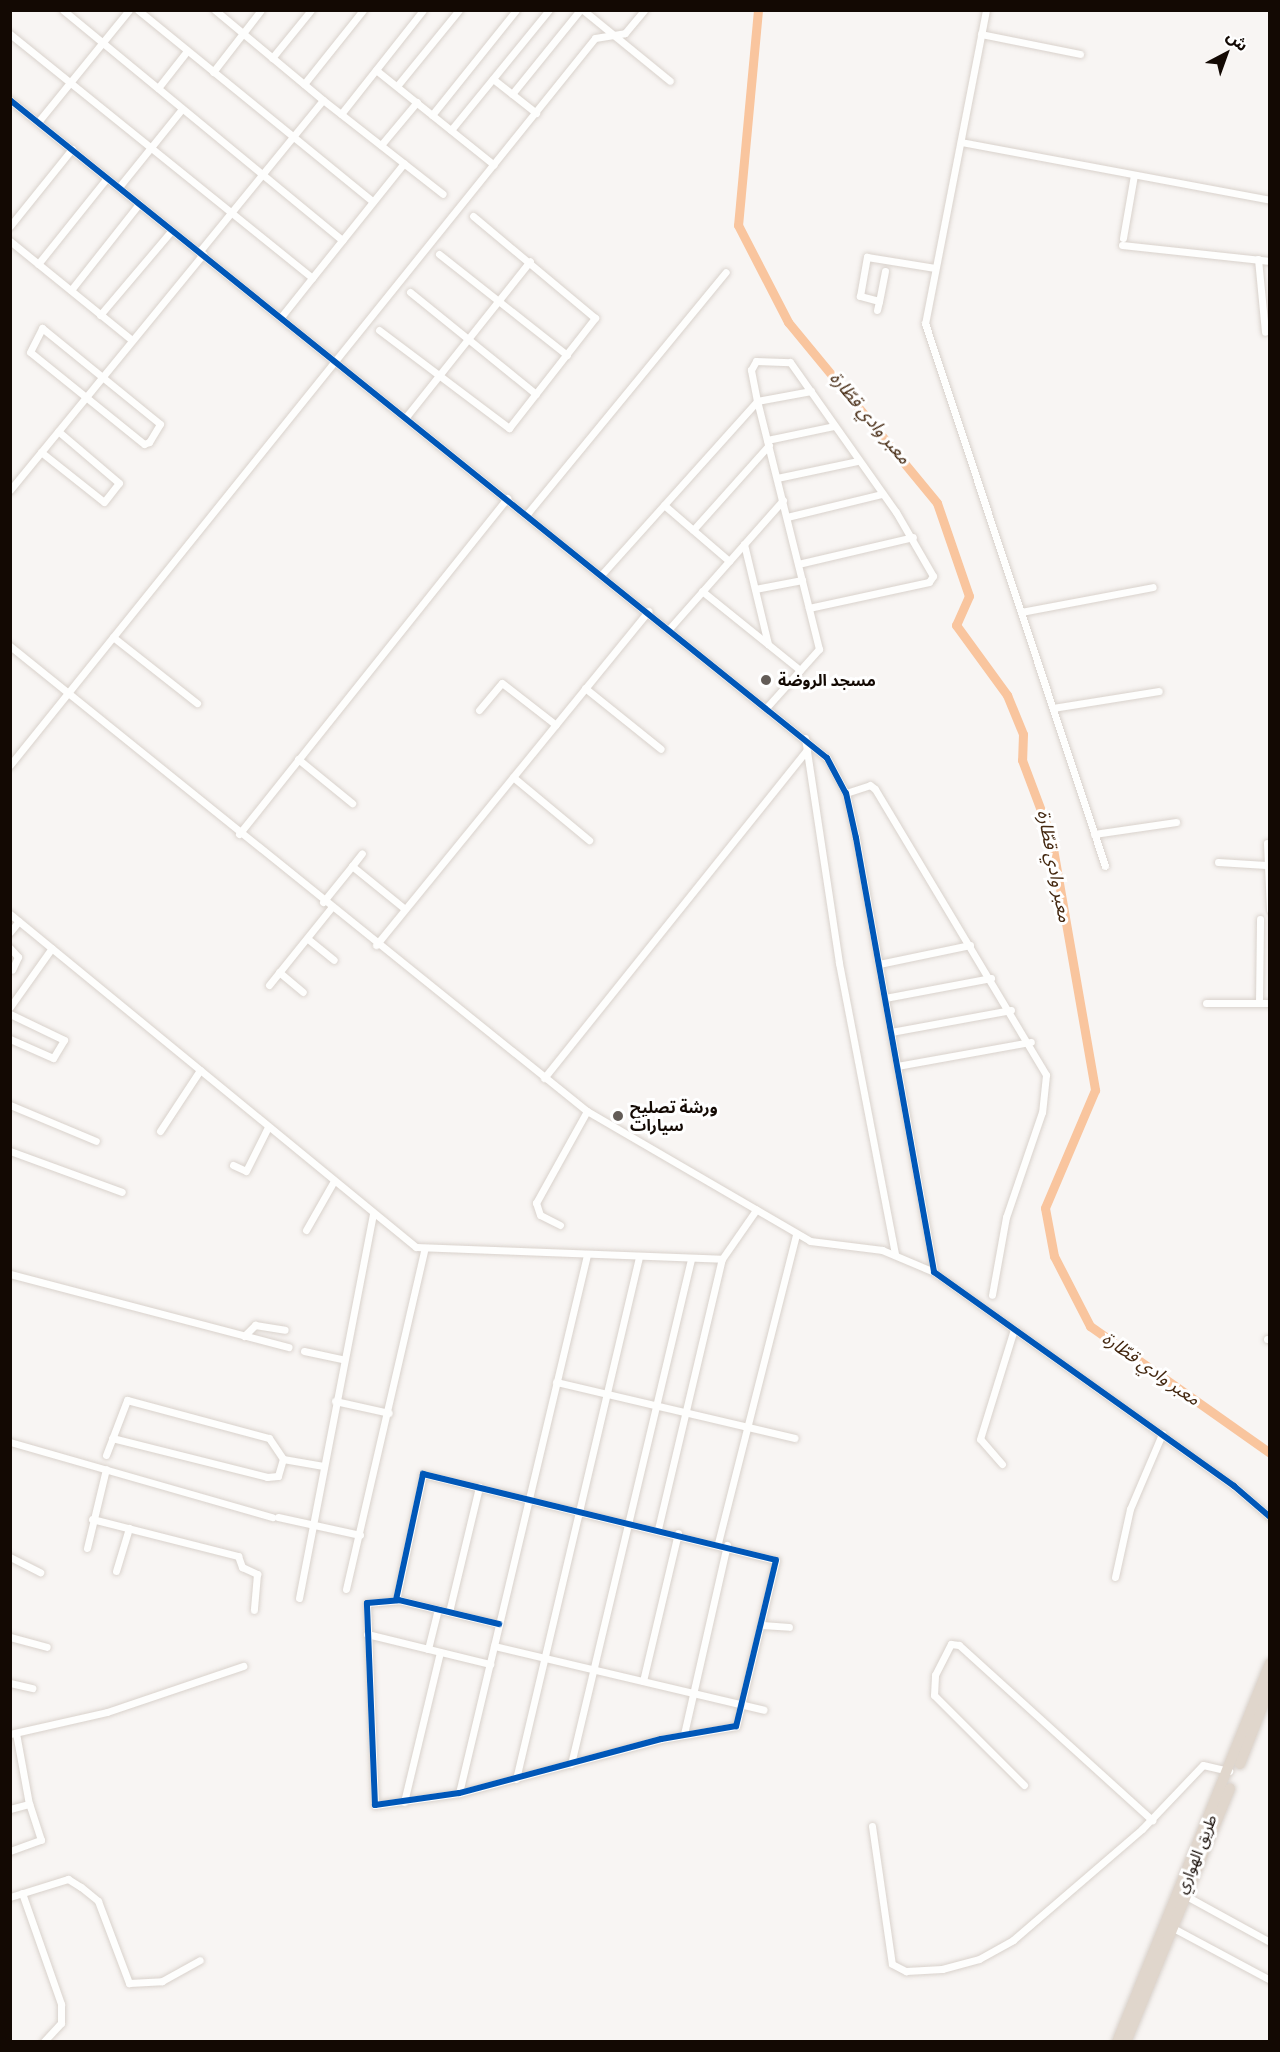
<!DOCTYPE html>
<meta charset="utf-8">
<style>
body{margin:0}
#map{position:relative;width:1280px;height:2052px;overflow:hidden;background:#f8f5f3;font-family:Merriweather,"Noto Sans Arabic",serif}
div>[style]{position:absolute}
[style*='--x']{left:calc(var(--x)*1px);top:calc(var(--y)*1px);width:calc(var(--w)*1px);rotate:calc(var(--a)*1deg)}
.river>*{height:9px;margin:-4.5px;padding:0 4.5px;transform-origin:4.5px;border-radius:4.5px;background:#f9c59e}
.roads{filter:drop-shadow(0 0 2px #d9d2cc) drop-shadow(0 0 2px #d9d2cc)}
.minor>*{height:7px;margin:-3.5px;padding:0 3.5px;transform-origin:3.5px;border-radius:3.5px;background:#fefefd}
.highway>*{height:10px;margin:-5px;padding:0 5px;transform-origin:5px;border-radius:5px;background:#e0d6cc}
.cycleway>*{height:6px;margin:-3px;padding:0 3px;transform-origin:3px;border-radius:3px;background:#0057b8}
.dots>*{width:16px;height:16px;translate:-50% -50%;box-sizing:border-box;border:3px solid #fff;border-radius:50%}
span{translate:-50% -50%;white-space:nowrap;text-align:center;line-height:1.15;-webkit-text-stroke:6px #fff;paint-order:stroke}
.poi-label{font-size:16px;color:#130903;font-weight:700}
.left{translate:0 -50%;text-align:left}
.street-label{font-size:16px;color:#130903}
.water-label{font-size:18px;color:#442810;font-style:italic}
.frame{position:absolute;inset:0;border:12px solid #130903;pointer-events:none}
.north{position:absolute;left:1196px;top:24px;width:60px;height:60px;-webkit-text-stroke:4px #fff;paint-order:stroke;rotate:41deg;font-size:16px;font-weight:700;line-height:24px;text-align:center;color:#130903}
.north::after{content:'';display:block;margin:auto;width:21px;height:27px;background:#130903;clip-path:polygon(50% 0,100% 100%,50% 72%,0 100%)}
</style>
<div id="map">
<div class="river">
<i style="--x:758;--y:10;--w:216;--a:95.3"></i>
<i style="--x:738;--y:225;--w:109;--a:62.7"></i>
<i style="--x:788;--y:322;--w:234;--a:50.5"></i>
<i style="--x:937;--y:503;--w:98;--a:71"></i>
<i style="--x:969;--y:596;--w:32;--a:114"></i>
<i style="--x:956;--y:625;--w:87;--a:53.9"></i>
<i style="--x:1007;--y:695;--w:42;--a:67.7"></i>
<i style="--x:1023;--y:734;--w:26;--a:92"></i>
<i style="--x:1022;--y:760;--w:82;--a:69.4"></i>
<i style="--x:1051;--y:837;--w:257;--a:80.1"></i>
<i style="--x:1095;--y:1090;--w:128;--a:113"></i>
<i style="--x:1045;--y:1208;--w:49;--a:79.4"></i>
<i style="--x:1054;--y:1256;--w:79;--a:62.8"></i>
<i style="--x:1090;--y:1326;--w:220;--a:35.2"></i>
</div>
<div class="roads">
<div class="minor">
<i style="--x:63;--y:10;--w:362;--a:39.5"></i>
<i style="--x:138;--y:10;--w:303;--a:39.2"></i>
<i style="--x:583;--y:10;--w:112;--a:39.2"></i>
<i style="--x:986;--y:10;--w:319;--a:101"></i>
<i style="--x:925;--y:323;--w:572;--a:71.66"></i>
<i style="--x:10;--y:34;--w:388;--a:38.9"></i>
<i style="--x:312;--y:278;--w:147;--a:-51.3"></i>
<i style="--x:981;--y:34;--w:101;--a:11.4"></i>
<i style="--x:272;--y:58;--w:62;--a:-50.9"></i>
<i style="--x:376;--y:70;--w:151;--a:38.8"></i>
<i style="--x:213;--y:72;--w:78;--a:-52.3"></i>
<i style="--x:493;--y:79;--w:55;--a:38.3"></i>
<i style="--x:304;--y:84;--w:95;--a:-51.4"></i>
<i style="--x:397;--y:86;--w:98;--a:-50.8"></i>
<i style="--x:158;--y:88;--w:47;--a:-51.9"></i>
<i style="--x:512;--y:94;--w:108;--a:-51"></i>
<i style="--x:10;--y:100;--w:1049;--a:38.85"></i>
<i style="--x:827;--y:758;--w:40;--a:62"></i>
<i style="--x:846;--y:793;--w:46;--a:77.5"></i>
<i style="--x:856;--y:838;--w:441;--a:79.8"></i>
<i style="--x:934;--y:1272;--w:369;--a:35.5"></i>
<i style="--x:1234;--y:1486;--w:48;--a:40.7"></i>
<i style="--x:323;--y:100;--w:152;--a:38.1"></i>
<i style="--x:341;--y:114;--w:132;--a:-51.7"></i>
<i style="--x:432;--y:115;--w:134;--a:-51.3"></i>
<i style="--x:38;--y:122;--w:144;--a:-50.9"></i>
<i style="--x:451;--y:130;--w:155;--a:-50.8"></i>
<i style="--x:961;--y:142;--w:314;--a:10.6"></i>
<i style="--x:381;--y:145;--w:56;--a:-50.1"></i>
<i style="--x:119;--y:187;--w:100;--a:-51.1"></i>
<i style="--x:10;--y:226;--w:99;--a:-51.2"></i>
<i style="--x:1123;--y:238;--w:64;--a:-80.1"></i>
<i style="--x:10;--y:241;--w:157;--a:39.1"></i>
<i style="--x:1122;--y:245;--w:149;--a:6.2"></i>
<i style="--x:199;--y:252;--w:196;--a:-50.8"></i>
<i style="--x:323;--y:100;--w:141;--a:-140.2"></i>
<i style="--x:439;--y:254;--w:163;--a:38.3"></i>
<i style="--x:1258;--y:259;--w:73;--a:84.5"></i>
<i style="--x:38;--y:264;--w:110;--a:-51.3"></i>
<i style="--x:885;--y:271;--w:31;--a:101"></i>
<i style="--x:879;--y:301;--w:20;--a:-165"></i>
<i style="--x:860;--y:296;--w:40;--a:-80"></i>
<i style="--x:867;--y:257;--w:69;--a:9.2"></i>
<i style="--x:71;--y:290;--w:110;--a:-51.7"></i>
<i style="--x:410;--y:292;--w:162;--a:39"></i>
<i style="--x:877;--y:310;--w:9;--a:-77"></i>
<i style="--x:100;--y:315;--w:111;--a:-49.7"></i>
<i style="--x:281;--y:317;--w:50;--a:-51.5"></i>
<i style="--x:42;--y:328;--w:152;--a:39.1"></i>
<i style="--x:160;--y:424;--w:21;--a:121"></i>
<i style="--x:149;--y:442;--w:5;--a:158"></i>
<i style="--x:144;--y:444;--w:146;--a:-141.1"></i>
<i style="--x:30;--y:352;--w:27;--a:-63"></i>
<i style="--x:379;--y:330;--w:163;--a:37"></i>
<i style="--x:509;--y:428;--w:140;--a:-52"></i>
<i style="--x:595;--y:318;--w:159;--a:-140.1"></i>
<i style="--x:406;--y:417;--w:199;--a:-51.5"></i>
<i style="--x:767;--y:440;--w:68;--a:-11.8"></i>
<i style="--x:41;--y:452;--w:80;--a:38.4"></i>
<i style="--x:104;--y:502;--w:24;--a:-52"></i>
<i style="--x:119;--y:483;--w:80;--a:-139.6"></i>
<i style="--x:777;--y:478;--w:83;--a:-11.9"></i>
<i style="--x:10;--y:490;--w:305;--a:-50.7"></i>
<i style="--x:664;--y:505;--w:86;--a:40.7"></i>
<i style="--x:527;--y:514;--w:313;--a:-50.6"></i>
<i style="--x:787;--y:517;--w:97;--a:-13.7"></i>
<i style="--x:693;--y:530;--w:114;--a:-48.2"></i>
<i style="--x:744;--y:544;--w:103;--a:76.5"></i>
<i style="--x:798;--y:564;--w:118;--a:-13.2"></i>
<i style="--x:602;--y:574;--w:232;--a:-48.1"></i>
<i style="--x:757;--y:401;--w:55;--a:-10.5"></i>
<i style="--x:755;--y:589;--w:48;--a:-10.8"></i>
<i style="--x:702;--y:591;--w:126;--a:38.9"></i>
<i style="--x:1021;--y:612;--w:134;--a:-10.7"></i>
<i style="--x:669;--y:629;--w:172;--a:-48.5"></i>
<i style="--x:113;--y:637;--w:107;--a:38.2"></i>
<i style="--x:10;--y:646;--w:741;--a:38.87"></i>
<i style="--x:587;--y:1111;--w:258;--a:30.2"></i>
<i style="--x:810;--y:1241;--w:73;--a:7.1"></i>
<i style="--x:882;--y:1250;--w:56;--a:22.9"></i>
<i style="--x:585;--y:688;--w:97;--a:38.8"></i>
<i style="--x:767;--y:707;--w:78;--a:-48.1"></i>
<i style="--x:819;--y:649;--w:256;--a:-104"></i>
<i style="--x:757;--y:401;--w:32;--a:-101"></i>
<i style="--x:751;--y:370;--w:10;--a:-61"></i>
<i style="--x:756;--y:361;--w:34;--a:2"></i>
<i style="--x:790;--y:362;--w:184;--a:54.8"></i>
<i style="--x:896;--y:512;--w:74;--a:60"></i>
<i style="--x:933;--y:576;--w:7;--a:124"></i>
<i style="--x:929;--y:582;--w:123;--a:167.8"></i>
<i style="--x:1053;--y:708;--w:107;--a:-9.1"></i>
<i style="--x:479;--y:710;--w:35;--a:-50"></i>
<i style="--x:502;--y:683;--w:68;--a:37.9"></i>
<i style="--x:805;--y:738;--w:228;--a:81.4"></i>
<i style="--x:839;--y:963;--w:296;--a:79.1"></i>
<i style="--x:298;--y:759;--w:70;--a:39.2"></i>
<i style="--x:10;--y:765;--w:933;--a:-51.18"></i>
<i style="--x:595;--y:38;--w:30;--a:-9"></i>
<i style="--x:625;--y:33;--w:30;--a:-50"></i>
<i style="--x:513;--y:777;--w:99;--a:39.7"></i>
<i style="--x:846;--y:793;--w:25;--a:-18"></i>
<i style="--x:870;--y:785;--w:6;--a:39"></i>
<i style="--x:875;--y:789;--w:333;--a:59.1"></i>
<i style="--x:1046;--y:1075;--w:37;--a:96"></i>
<i style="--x:1042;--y:1112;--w:111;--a:108.9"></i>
<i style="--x:1006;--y:1217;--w:79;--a:100.2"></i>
<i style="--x:239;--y:834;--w:430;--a:-51.4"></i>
<i style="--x:1094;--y:834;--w:83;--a:-8.3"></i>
<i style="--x:1267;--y:843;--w:67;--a:87.4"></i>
<i style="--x:1218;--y:862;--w:48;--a:3.6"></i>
<i style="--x:352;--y:866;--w:16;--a:-52"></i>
<i style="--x:323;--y:902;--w:46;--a:-51.1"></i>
<i style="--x:352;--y:866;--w:68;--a:39.1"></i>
<i style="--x:10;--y:914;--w:525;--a:39.36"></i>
<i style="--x:416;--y:1247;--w:306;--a:2.2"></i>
<i style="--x:722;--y:1259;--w:60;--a:-55.2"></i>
<i style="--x:10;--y:932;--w:14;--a:-51"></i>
<i style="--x:308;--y:939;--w:33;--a:39"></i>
<i style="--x:376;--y:945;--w:431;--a:-50.8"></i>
<i style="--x:10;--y:948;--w:12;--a:48"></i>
<i style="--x:18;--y:957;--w:14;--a:115"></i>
<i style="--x:879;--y:964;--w:93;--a:-11.8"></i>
<i style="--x:279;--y:972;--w:31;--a:40"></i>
<i style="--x:269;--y:985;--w:99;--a:-51.2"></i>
<i style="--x:885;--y:998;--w:108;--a:-10.7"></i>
<i style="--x:1206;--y:1003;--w:64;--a:0"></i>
<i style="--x:1259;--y:1003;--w:84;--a:-89.3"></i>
<i style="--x:10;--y:1007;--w:72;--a:-54.6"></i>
<i style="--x:10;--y:1014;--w:60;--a:25.7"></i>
<i style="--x:64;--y:1040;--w:21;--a:121"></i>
<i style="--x:53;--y:1058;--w:47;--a:-156.2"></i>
<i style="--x:891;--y:1032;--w:122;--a:-10.4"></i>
<i style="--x:897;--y:1066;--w:136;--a:-10.2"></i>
<i style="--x:544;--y:1078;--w:420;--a:-51.3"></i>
<i style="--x:10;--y:1105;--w:93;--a:22.7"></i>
<i style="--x:160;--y:1131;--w:73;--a:-56.7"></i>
<i style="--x:10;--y:1151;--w:119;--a:20.1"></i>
<i style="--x:233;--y:1165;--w:14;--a:25"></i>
<i style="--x:246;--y:1171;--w:49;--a:-63.4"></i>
<i style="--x:560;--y:1225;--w:22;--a:-153"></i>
<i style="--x:540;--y:1215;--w:13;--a:-108"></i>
<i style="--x:536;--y:1203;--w:105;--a:-61"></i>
<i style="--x:306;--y:1230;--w:56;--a:-60.3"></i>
<i style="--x:10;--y:1274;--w:288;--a:14.7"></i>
<i style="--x:244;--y:1336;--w:16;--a:-45"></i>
<i style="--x:255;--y:1325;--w:30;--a:9"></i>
<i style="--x:1267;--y:1339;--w:3;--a:0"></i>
<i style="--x:304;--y:1351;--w:40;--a:12"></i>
<i style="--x:556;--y:1382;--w:245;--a:13.2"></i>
<i style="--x:335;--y:1401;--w:55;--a:12.5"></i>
<i style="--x:112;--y:1438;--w:160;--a:14.1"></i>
<i style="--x:267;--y:1477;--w:11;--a:-5"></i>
<i style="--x:278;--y:1476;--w:18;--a:-74"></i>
<i style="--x:10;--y:1442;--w:273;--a:16"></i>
<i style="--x:106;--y:1455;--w:59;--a:-69.1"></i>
<i style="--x:127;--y:1400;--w:147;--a:15"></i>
<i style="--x:269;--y:1438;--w:25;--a:56"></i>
<i style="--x:283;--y:1459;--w:41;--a:9.9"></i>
<i style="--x:1002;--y:1464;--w:33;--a:-131"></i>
<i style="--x:980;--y:1439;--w:115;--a:-72.8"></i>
<i style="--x:278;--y:1517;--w:84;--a:12.4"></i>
<i style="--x:92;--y:1519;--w:151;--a:14.2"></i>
<i style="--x:238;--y:1556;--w:12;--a:70"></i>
<i style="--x:242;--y:1567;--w:17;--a:25"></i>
<i style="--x:257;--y:1574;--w:36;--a:95"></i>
<i style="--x:658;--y:1529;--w:277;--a:-76.7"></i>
<i style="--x:718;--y:1543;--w:319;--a:-75.8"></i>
<i style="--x:87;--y:1548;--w:81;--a:-76.5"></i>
<i style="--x:10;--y:1557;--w:34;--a:27"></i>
<i style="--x:116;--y:1571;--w:45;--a:-73.2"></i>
<i style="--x:1115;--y:1577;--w:70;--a:-77.6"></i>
<i style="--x:1130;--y:1509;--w:82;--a:-66.9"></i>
<i style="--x:346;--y:1589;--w:350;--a:-77"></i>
<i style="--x:299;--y:1598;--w:391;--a:-79.1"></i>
<i style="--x:396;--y:1600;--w:129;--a:-77.9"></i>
<i style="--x:423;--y:1474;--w:363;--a:13.7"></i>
<i style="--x:776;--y:1560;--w:171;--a:103.5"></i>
<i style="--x:736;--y:1726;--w:76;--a:170.2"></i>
<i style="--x:661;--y:1739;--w:209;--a:165"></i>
<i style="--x:459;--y:1793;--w:85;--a:171.9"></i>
<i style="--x:375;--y:1805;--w:202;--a:-92.3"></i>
<i style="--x:367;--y:1603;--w:32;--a:-5"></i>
<i style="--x:399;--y:1600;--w:103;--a:13.5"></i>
<i style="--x:449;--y:1612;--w:129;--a:-76.5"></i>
<i style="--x:762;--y:1625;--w:27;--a:4"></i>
<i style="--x:367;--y:1634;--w:127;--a:13.7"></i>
<i style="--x:10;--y:1637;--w:38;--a:15"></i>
<i style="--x:494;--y:1646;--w:277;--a:13.3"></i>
<i style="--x:428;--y:1649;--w:41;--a:-76"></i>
<i style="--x:643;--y:1681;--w:152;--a:-76.7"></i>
<i style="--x:10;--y:1683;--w:23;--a:13"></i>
<i style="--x:10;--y:1734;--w:99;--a:-12.8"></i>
<i style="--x:107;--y:1712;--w:144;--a:-18.7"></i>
<i style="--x:684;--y:1734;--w:194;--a:-77.2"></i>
<i style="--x:571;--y:1764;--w:519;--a:-76.63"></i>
<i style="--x:516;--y:1779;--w:536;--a:-76.74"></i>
<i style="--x:1024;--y:1785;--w:127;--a:-135"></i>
<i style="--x:934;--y:1695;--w:20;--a:-87"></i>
<i style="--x:935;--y:1675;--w:35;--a:-63"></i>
<i style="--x:951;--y:1644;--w:8;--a:7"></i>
<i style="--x:959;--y:1645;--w:261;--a:42.2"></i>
<i style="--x:459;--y:1793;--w:553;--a:-76.62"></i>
<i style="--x:404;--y:1802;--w:154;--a:-76.5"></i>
<i style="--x:10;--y:1809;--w:20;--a:-15"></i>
<i style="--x:29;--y:1804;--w:72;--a:-100.4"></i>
<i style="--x:872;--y:1826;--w:139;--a:81.8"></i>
<i style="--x:892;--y:1964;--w:16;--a:27"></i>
<i style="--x:906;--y:1971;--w:36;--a:-3"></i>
<i style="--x:942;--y:1969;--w:38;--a:-15"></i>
<i style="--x:979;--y:1959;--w:39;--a:-29"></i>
<i style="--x:1013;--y:1940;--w:170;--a:-40.7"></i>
<i style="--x:1142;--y:1829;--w:88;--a:-46.4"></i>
<i style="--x:1203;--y:1765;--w:27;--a:13"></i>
<i style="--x:10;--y:1851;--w:33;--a:-20"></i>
<i style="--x:41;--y:1840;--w:38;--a:-108"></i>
<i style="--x:22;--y:1893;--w:118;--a:70.6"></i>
<i style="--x:61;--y:2004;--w:19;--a:90"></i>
<i style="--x:61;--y:2023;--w:26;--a:133"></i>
<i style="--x:10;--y:1897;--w:61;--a:-17.2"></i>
<i style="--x:68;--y:1879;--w:15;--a:32"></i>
<i style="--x:81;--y:1887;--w:22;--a:39"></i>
<i style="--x:98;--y:1901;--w:88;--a:69.3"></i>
<i style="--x:129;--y:1983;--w:33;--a:-3"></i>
<i style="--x:162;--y:1981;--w:43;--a:-28.9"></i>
<i style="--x:1188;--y:1897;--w:94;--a:28.8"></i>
<i style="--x:1175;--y:1929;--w:108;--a:28.2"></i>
</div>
<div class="highway">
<i style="--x:1240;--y:1764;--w:83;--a:-68.7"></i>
<i style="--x:1117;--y:2042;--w:408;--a:-68"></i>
<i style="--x:1126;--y:2042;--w:274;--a:-67.7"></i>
</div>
</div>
<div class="cycleway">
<i style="--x:10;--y:100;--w:1049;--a:38.85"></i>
<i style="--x:827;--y:758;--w:40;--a:62"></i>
<i style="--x:846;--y:793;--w:46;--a:77.5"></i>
<i style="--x:856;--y:838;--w:441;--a:79.8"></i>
<i style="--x:934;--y:1272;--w:369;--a:35.5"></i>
<i style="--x:1234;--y:1486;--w:48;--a:40.7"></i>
<i style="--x:396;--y:1600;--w:129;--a:-77.9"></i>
<i style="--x:423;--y:1474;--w:363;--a:13.7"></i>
<i style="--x:776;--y:1560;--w:171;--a:103.5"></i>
<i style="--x:736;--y:1726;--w:76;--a:170.2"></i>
<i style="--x:661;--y:1739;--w:209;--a:165"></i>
<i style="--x:459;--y:1793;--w:85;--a:171.9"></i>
<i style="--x:375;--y:1805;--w:202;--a:-92.3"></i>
<i style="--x:367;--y:1603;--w:32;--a:-5"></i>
<i style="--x:399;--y:1600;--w:103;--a:13.5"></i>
</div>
<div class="dots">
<i style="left:766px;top:680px;background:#635c57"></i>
<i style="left:618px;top:1116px;background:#635c57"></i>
</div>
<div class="poi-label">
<span class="left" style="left:778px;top:680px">مسجد الروضة</span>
<span class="left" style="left:630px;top:1116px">ورشة تصليح<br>سيارات</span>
</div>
<div class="street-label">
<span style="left:1196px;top:1854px;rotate:-68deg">طريق الهواري</span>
</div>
<div class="water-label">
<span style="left:870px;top:418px;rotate:50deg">معبر وادي قطّارة</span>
<span style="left:1054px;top:866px;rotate:79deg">معبر وادي قطّارة</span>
<span style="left:1151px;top:1369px;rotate:35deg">معبر وادي قطّارة</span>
</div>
<div class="frame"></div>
<div class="north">ش</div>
</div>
